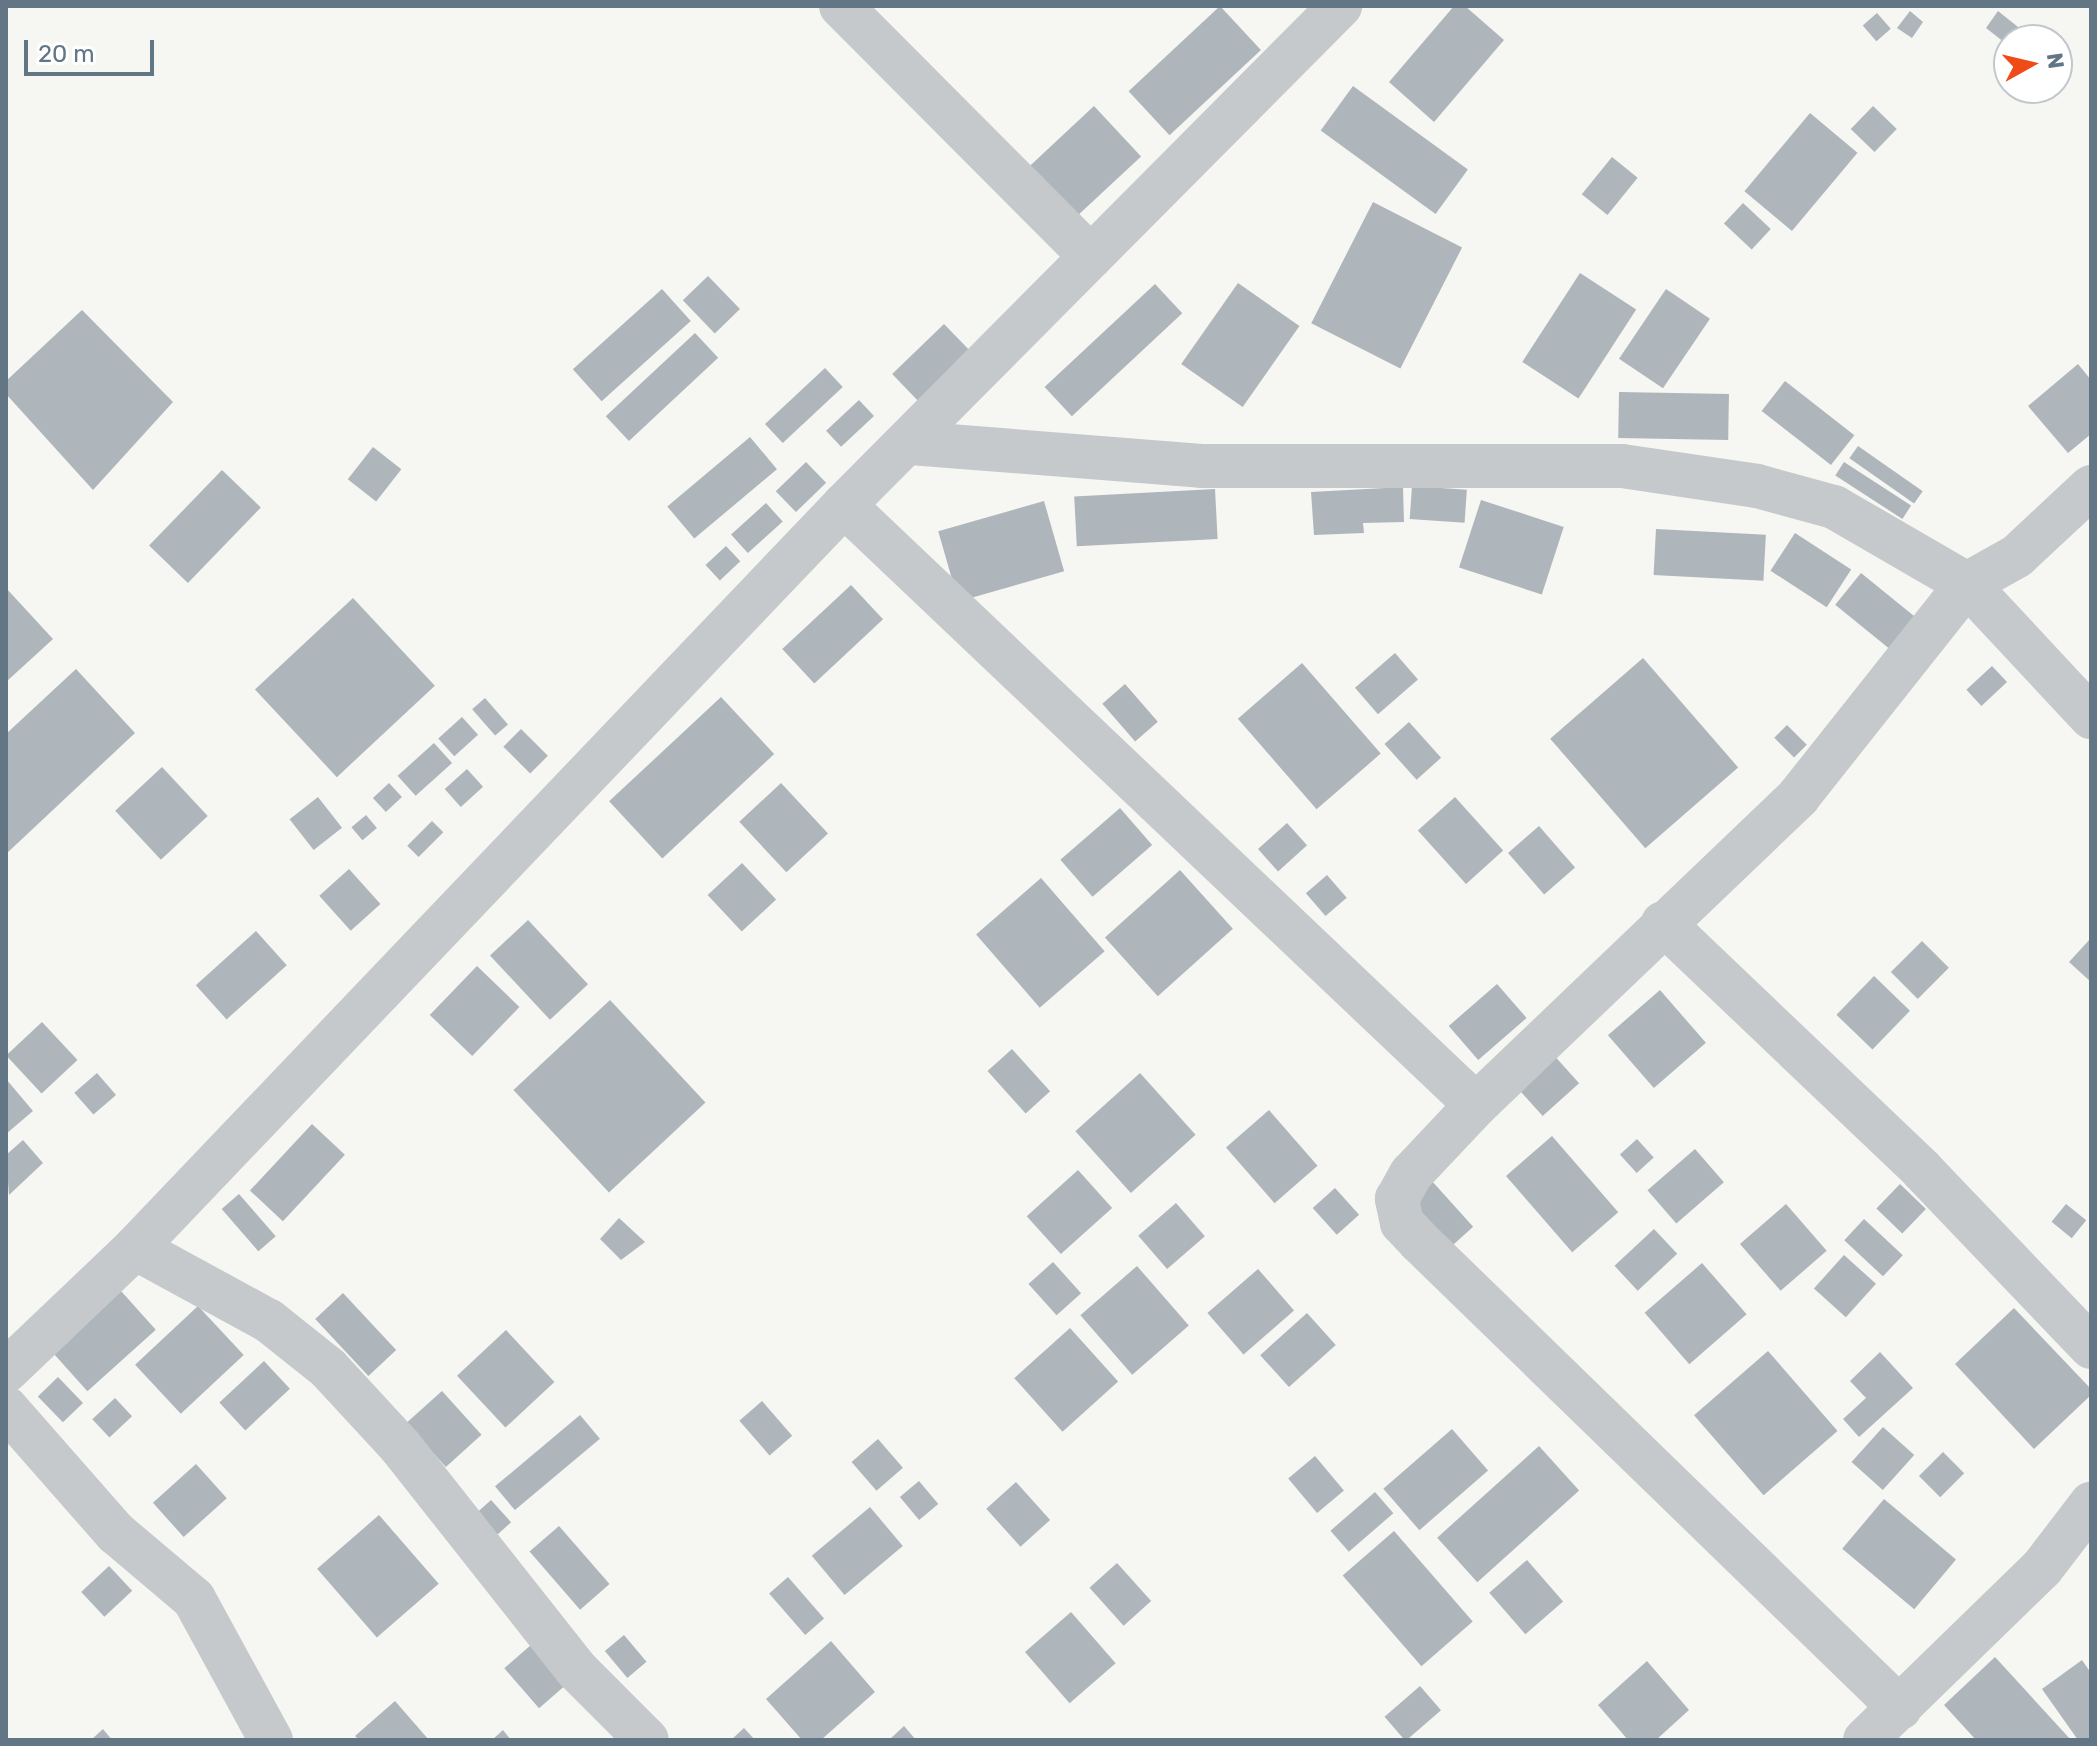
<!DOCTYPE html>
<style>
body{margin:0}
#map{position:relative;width:2097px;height:1746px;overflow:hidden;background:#f6f6f2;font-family:Rubik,sans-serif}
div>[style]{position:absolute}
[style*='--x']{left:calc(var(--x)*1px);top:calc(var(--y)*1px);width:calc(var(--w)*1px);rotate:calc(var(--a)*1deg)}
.building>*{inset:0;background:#aeb6bb;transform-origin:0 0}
.minor>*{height:44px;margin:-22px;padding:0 22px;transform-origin:22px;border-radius:22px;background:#c5c9cc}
span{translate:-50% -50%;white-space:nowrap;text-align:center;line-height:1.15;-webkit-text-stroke:8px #fff;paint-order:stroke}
.frame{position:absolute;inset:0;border:8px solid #627685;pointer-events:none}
.north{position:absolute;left:1993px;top:24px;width:80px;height:80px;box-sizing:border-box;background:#fff;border:2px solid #c0c8ce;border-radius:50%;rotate:82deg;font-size:22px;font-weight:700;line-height:32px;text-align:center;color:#627685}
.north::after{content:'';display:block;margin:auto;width:28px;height:36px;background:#ef4b18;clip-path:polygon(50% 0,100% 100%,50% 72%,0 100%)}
.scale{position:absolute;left:24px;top:40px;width:130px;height:36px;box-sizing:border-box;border:4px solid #627685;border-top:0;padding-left:10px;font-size:24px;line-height:28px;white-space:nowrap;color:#627685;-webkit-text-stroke:6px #fff;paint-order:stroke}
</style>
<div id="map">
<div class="building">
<i style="left:1220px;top:6px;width:60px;height:125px;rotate:47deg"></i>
<i style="clip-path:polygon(1454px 6px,1465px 6px,1504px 40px,1434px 122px,1389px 82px)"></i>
<i style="clip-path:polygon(1910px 11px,1923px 22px,1912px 38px,1897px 28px)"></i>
<i style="clip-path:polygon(1998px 11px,2028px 35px,2024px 40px,2009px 40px,2009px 46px,1986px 28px)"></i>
<i style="left:1877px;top:13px;width:21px;height:19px;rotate:49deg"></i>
<i style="left:1353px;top:86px;width:142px;height:55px;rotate:36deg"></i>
<i style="left:1094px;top:106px;width:69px;height:101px;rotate:47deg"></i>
<i style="left:1873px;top:106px;width:33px;height:32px;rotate:44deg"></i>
<i style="left:1810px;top:113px;width:62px;height:102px;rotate:40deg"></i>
<i style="left:1612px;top:157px;width:33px;height:48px;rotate:39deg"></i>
<i style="left:1373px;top:202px;width:100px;height:136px;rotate:27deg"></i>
<i style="left:1743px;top:203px;width:38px;height:28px;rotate:43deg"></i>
<i style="left:1580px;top:273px;width:67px;height:106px;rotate:33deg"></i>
<i style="left:708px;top:276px;width:46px;height:35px;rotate:46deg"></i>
<i style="left:1238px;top:283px;width:75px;height:99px;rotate:35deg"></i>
<i style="left:1155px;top:284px;width:40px;height:151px;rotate:47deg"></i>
<i style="left:662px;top:289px;width:43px;height:120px;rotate:48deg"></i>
<i style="left:1666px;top:289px;width:53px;height:84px;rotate:34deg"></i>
<i style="clip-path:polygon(82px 310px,173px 402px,93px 490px,6px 394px,6px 381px)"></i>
<i style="left:944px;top:324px;width:37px;height:72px;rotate:46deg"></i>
<i style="left:695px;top:333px;width:34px;height:122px;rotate:47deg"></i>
<i style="clip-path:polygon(2078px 364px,2091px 380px,2091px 434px,2068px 453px,2028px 406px)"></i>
<i style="left:825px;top:368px;width:26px;height:82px;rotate:47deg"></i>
<i style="left:1785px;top:381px;width:88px;height:38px;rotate:38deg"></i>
<i style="left:1619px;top:392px;width:110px;height:46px;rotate:1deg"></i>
<i style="left:859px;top:400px;width:22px;height:45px;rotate:47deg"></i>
<i style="left:750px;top:437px;width:42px;height:108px;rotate:50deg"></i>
<i style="left:1858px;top:446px;width:79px;height:15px;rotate:35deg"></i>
<i style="left:373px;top:447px;width:36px;height:41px;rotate:38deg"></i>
<i style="left:806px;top:462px;width:29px;height:42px;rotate:46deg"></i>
<i style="left:1844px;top:462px;width:80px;height:16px;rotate:33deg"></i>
<i style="left:222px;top:470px;width:54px;height:105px;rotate:44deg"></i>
<i style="left:1412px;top:486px;width:55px;height:33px;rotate:4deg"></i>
<i style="clip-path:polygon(1403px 487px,1404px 522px,1363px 523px,1364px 533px,1314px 535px,1311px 492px)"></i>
<i style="left:1215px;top:489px;width:50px;height:141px;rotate:87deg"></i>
<i style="left:1481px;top:500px;width:87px;height:71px;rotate:18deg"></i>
<i style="left:1044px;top:501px;width:73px;height:110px;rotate:74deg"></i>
<i style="left:766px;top:503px;width:25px;height:47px;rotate:48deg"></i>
<i style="left:1656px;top:529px;width:110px;height:46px;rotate:3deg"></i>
<i style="left:1795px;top:533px;width:67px;height:45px;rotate:33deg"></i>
<i style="left:726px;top:546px;width:21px;height:28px;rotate:47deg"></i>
<i style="left:1861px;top:573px;width:88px;height:41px;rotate:39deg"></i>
<i style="left:851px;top:585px;width:47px;height:94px;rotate:47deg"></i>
<i style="clip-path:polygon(6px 588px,53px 639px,6px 682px)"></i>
<i style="left:353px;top:598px;width:120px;height:134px;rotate:47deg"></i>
<i style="left:1395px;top:653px;width:35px;height:53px;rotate:49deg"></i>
<i style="left:1643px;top:658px;width:145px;height:123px;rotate:49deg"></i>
<i style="left:1302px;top:663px;width:120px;height:85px;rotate:49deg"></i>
<i style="left:1992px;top:666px;width:22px;height:35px;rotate:47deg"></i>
<i style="clip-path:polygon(76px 669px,135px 733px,6px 854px,6px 734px)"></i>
<i style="left:1125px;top:684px;width:50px;height:30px;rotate:49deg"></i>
<i style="left:721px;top:697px;width:78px;height:153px;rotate:47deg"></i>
<i style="left:485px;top:698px;width:35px;height:17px;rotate:49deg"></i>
<i style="left:462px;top:717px;width:24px;height:32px;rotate:48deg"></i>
<i style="left:1409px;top:722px;width:48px;height:33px;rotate:48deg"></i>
<i style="left:1787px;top:725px;width:28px;height:18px;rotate:45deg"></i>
<i style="left:521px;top:729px;width:38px;height:25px;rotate:45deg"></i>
<i style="left:434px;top:743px;width:27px;height:49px;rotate:48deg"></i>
<i style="left:162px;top:767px;width:67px;height:64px;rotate:47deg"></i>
<i style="left:467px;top:769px;width:24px;height:30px;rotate:48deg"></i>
<i style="left:389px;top:783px;width:19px;height:22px;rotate:47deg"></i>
<i style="left:781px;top:783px;width:69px;height:57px;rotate:47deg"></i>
<i style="left:318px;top:797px;width:39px;height:36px;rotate:52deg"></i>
<i style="left:1455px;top:797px;width:72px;height:50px;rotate:48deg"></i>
<i style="left:1120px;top:808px;width:49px;height:79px;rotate:49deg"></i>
<i style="left:366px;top:815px;width:17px;height:19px;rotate:50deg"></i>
<i style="left:432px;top:821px;width:16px;height:35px;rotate:45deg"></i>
<i style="left:1287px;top:823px;width:30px;height:39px;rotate:48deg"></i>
<i style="left:1539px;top:826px;width:55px;height:41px;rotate:49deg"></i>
<i style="left:742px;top:863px;width:50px;height:47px;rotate:47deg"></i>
<i style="left:349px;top:869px;width:47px;height:40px;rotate:48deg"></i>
<i style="left:1180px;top:870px;width:79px;height:101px;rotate:48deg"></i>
<i style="left:1327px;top:875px;width:30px;height:28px;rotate:49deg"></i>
<i style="left:1041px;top:878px;width:97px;height:86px;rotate:49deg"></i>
<i style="left:528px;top:920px;width:88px;height:52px;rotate:47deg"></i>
<i style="left:256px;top:931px;width:46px;height:81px;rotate:48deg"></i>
<i style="clip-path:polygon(2091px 938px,2091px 982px,2069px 962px)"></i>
<i style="left:1922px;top:941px;width:38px;height:44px;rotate:45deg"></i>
<i style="left:477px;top:966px;width:59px;height:68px;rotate:44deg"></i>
<i style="left:1874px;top:976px;width:50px;height:54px;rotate:44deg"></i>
<i style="left:1497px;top:984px;width:45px;height:64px;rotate:49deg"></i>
<i style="left:1660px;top:990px;width:70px;height:69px;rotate:49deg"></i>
<i style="left:610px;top:1000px;width:140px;height:132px;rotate:47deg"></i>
<i style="left:42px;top:1022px;width:52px;height:49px;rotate:47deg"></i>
<i style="left:1012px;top:1049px;width:57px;height:33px;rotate:48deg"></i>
<i style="left:1551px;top:1052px;width:42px;height:49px;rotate:48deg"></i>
<i style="left:97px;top:1073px;width:29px;height:30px;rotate:49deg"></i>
<i style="left:1140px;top:1073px;width:83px;height:87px;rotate:48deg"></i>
<i style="clip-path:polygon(6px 1079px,33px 1111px,6px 1134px)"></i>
<i style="left:1269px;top:1110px;width:74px;height:57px;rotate:49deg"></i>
<i style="left:312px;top:1124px;width:45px;height:91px;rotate:43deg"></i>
<i style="left:1552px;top:1136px;width:101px;height:61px;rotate:49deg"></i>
<i style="left:1637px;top:1139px;width:25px;height:23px;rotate:48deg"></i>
<i style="clip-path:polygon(23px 1140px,43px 1163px,9px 1195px,6px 1155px)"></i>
<i style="left:1695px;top:1149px;width:44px;height:63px;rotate:49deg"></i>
<i style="left:1078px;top:1170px;width:51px;height:69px;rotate:48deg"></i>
<i style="left:1431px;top:1180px;width:63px;height:44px;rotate:48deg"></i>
<i style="left:1900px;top:1184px;width:36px;height:34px;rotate:44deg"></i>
<i style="left:1335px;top:1188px;width:36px;height:30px;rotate:48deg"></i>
<i style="left:239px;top:1194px;width:56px;height:23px;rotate:49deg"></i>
<i style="left:1176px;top:1203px;width:44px;height:50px;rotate:49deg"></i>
<i style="left:1786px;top:1204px;width:62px;height:61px;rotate:49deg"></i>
<i style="left:2066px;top:1204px;width:26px;height:23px;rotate:39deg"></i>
<i style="clip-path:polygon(619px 1218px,645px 1242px,621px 1260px,600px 1239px)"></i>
<i style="left:1864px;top:1219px;width:53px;height:29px;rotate:43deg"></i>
<i style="left:1654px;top:1229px;width:34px;height:54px;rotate:47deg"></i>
<i style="left:1844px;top:1255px;width:43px;height:45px;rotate:42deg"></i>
<i style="left:1053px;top:1262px;width:42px;height:33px;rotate:48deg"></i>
<i style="left:1702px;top:1263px;width:68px;height:76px;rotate:49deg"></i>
<i style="left:1137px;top:1266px;width:79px;height:75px;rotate:49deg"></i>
<i style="left:1258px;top:1269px;width:55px;height:67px;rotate:49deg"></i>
<i style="left:121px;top:1291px;width:52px;height:92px;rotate:48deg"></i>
<i style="left:343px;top:1293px;width:78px;height:38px;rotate:47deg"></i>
<i style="left:198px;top:1306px;width:67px;height:86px;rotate:47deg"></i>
<i style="clip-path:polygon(2014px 1308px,2091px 1389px,2091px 1395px,2034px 1449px,1955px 1364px)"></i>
<i style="left:1307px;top:1313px;width:43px;height:63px;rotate:48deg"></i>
<i style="left:1070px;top:1328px;width:72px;height:75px;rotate:48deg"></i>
<i style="left:506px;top:1330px;width:71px;height:67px;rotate:47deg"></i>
<i style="left:1768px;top:1351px;width:106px;height:98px;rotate:49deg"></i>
<i style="clip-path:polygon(1880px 1352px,1913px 1388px,1859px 1437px,1843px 1419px,1866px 1398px,1850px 1381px)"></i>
<i style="left:264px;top:1361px;width:38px;height:61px;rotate:47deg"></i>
<i style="left:58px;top:1377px;width:36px;height:28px;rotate:46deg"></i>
<i style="left:442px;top:1391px;width:59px;height:48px;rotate:48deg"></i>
<i style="left:115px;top:1398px;width:25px;height:31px;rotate:47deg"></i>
<i style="left:762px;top:1401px;width:46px;height:30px;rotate:49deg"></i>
<i style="left:580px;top:1415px;width:31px;height:111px;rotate:50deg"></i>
<i style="left:1883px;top:1427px;width:42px;height:47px;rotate:42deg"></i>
<i style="left:1452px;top:1429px;width:55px;height:91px;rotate:49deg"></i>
<i style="left:878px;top:1439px;width:38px;height:35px;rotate:49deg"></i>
<i style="left:1539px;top:1446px;width:60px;height:137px;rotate:48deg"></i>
<i style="left:1943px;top:1452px;width:30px;height:34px;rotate:45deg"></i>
<i style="left:1315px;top:1456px;width:45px;height:35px;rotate:50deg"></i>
<i style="left:196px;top:1464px;width:46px;height:58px;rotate:48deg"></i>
<i style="left:919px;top:1481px;width:30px;height:25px;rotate:50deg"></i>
<i style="left:1016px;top:1482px;width:51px;height:40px;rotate:48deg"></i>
<i style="left:1375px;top:1492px;width:28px;height:59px;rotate:49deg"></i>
<i style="left:1884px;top:1499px;width:94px;height:65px;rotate:40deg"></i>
<i style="left:491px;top:1500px;width:30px;height:19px;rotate:48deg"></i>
<i style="left:870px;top:1507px;width:51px;height:76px;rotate:50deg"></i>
<i style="left:379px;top:1515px;width:91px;height:82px;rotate:49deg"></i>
<i style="left:559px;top:1526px;width:77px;height:39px;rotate:49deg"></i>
<i style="left:1394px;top:1531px;width:120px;height:68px;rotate:49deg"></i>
<i style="left:1527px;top:1560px;width:55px;height:50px;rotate:49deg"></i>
<i style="left:1117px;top:1563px;width:51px;height:37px;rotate:48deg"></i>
<i style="left:109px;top:1566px;width:34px;height:38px;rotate:47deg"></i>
<i style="left:788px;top:1577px;width:55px;height:25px;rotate:49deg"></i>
<i style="left:1071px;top:1612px;width:68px;height:61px;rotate:49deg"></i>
<i style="left:624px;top:1635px;width:35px;height:25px;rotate:50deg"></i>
<i style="left:539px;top:1638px;width:53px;height:46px;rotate:49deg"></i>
<i style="clip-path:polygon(831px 1641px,875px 1692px,821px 1740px,802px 1740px,766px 1699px)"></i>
<i style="clip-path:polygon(1995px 1657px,2071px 1740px,1976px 1740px,1944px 1705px)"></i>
<i style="clip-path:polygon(2082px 1660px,2091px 1673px,2091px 1740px,2078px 1740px,2042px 1689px)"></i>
<i style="clip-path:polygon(1647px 1661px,1689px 1710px,1656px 1740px,1628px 1740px,1598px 1705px)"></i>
<i style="left:1420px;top:1686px;width:32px;height:47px;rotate:49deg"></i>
<i style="clip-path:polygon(395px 1701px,429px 1740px,359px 1740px,355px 1736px)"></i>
<i style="clip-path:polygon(904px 1726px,916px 1740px,889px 1740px)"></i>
<i style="clip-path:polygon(744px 1728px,755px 1740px,731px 1740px)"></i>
<i style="clip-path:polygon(103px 1729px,112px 1740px,91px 1740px)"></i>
<i style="clip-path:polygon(503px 1730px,511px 1740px,492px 1740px)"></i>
</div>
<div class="minor">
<i style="--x:841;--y:6;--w:354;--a:45.1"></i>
<i style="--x:911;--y:443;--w:291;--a:4.5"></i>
<i style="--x:1201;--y:466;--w:421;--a:0"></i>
<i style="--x:1622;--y:466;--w:136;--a:8.4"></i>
<i style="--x:1757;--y:486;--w:80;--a:15.3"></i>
<i style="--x:1834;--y:507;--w:154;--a:30.1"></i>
<i style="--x:1967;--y:584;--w:182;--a:47"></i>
<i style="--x:844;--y:505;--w:871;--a:43.51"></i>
<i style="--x:1663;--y:923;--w:358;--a:43.6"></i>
<i style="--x:1922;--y:1170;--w:245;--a:46.3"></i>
<i style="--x:135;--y:1248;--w:153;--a:28.6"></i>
<i style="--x:269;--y:1321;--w:75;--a:38.5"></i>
<i style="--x:328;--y:1368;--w:106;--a:47.3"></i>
<i style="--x:400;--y:1446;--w:284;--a:51.7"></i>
<i style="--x:576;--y:1669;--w:100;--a:45"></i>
<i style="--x:6;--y:1371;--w:178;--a:-43.6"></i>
<i style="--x:135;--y:1248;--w:1027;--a:-46.34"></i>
<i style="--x:844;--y:505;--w:704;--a:-45.17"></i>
<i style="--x:6;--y:1408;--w:167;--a:48.7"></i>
<i style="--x:116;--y:1533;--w:102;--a:40.2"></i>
<i style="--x:194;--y:1599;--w:161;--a:61.4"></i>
<i style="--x:1900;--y:1708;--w:670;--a:-135.85"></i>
<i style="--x:1419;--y:1241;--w:25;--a:-133"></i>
<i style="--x:1402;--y:1223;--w:25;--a:-102"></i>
<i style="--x:1397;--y:1199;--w:29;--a:-61"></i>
<i style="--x:1411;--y:1174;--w:95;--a:-46.7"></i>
<i style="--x:1476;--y:1105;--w:446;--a:-43.7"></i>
<i style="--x:1798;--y:797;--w:272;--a:-51.6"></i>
<i style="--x:1967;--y:584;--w:57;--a:-29.2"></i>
<i style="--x:2017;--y:556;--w:101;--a:-43"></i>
<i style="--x:1865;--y:1740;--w:247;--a:-44.2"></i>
<i style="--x:2042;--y:1568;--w:81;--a:-52.6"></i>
</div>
<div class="frame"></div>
<div class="north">N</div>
<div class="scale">20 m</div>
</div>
